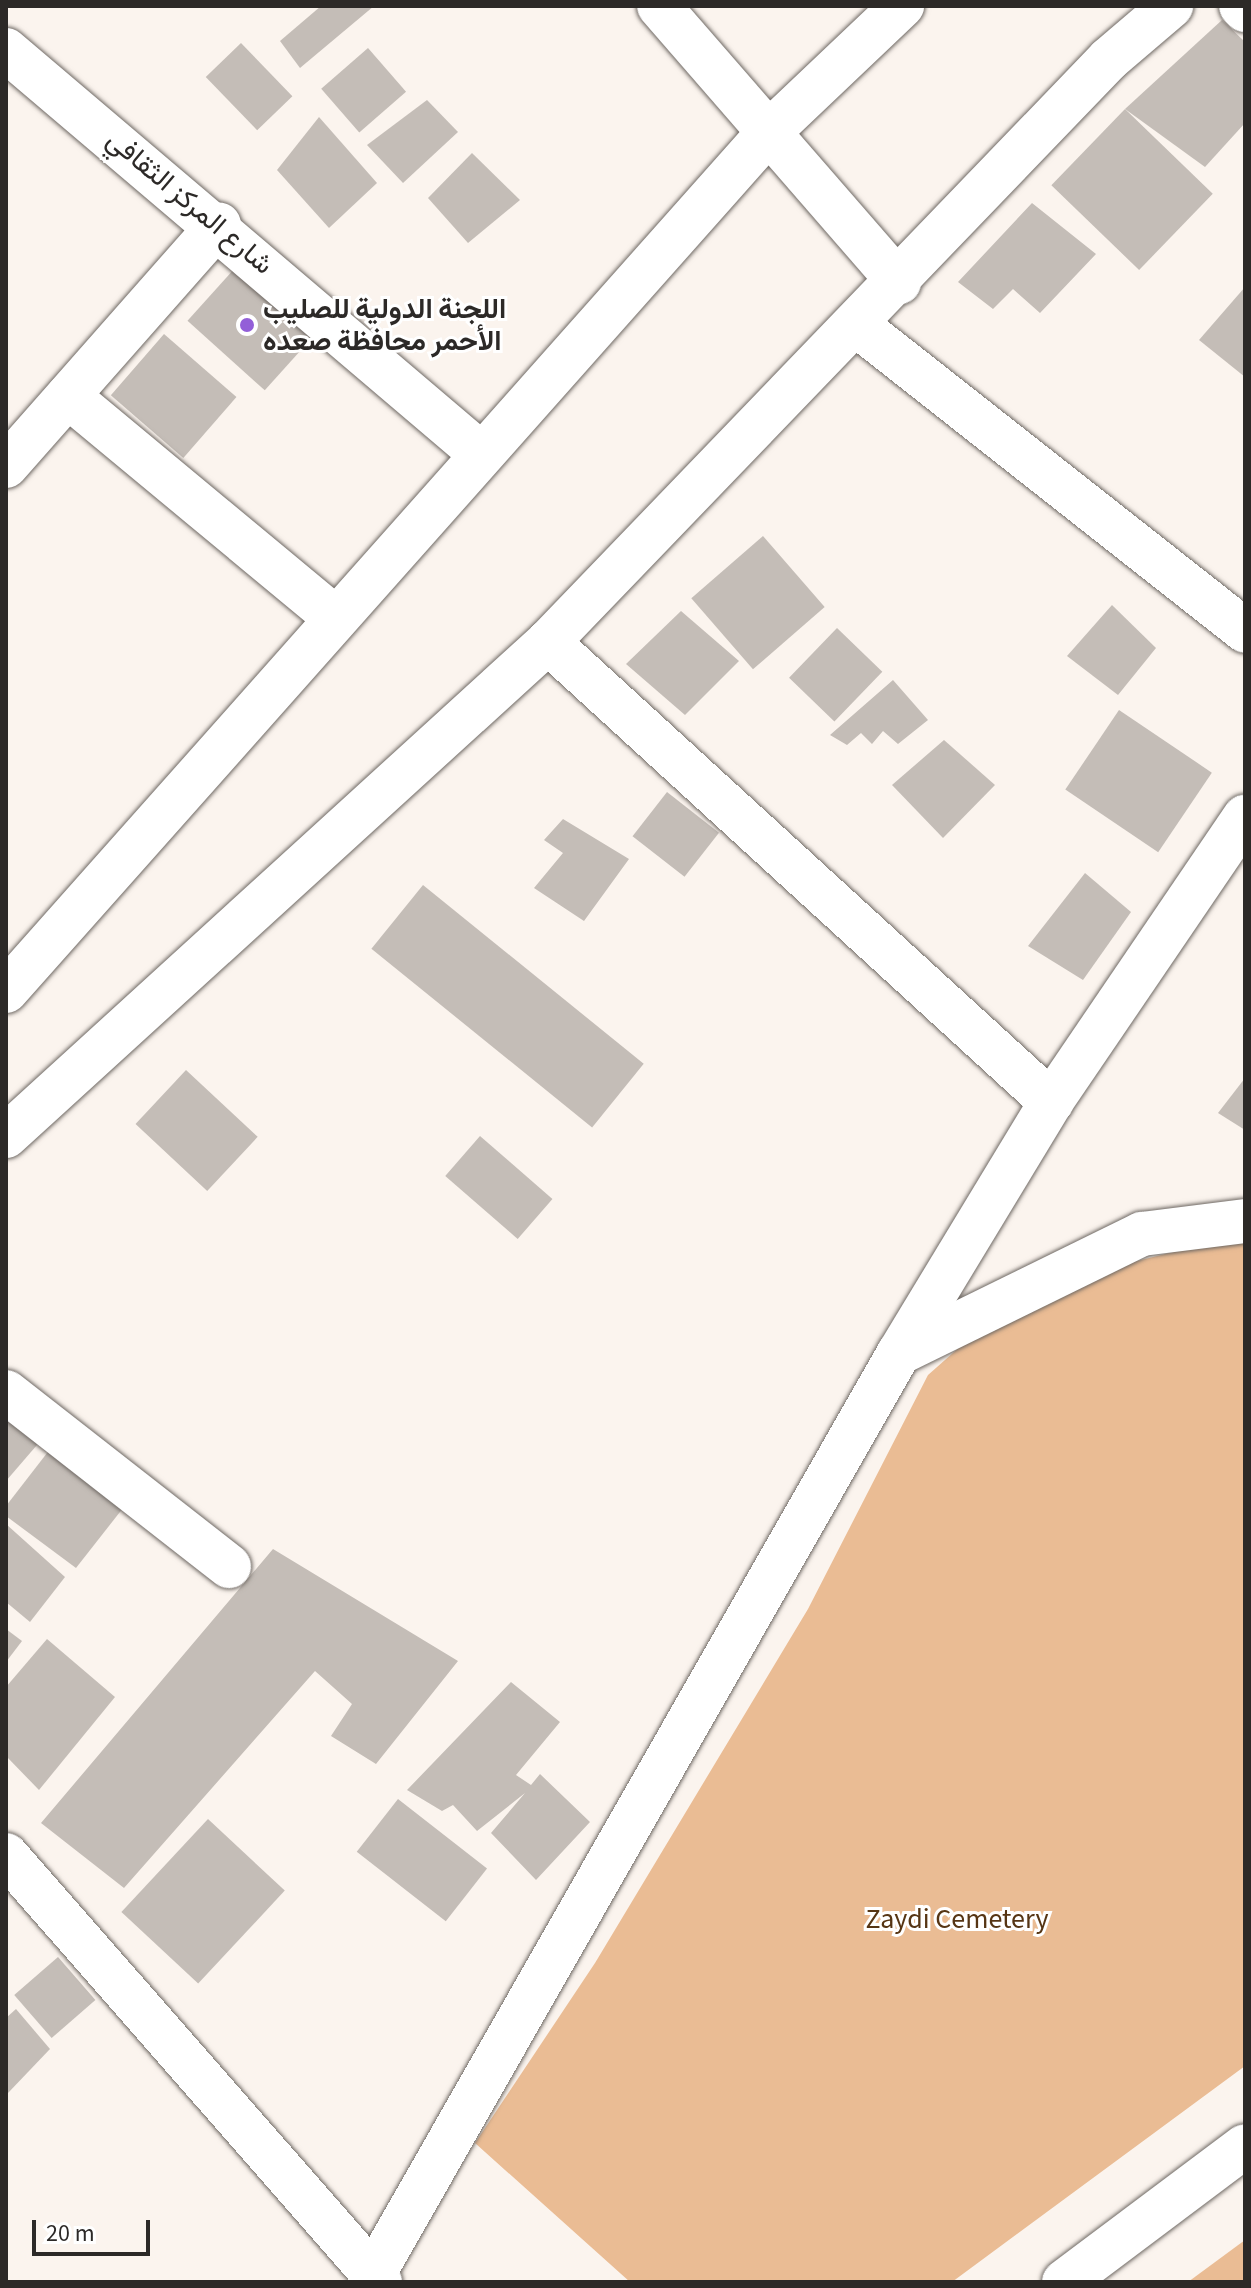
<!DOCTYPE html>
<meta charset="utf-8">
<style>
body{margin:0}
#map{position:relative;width:1251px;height:2288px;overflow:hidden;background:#fbf4ee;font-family:"Source Sans 3",Vazirmatn,sans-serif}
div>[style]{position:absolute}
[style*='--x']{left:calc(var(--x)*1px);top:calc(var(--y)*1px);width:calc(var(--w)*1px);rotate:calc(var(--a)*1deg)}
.green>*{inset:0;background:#eabc94}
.building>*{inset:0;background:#c4bdb7;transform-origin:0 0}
.roads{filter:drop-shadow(0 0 2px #6e6863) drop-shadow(0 0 2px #6e6863)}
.minor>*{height:44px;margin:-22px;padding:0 22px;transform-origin:22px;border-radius:22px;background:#fff}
.dots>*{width:22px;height:22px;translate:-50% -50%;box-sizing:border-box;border:4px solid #fff;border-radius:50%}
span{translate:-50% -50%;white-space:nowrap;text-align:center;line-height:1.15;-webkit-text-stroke:6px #fff;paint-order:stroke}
.street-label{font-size:28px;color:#2c2927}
.poi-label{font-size:28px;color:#2c2927;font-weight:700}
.left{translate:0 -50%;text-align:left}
.park-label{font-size:28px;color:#563514}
.frame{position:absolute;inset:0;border:8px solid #2c2927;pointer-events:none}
.scale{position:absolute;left:32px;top:2220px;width:118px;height:36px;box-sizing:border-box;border:4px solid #2c2927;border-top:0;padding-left:10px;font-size:24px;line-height:28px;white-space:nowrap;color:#2c2927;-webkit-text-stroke:6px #fff;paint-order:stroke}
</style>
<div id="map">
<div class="green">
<i style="clip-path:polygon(1245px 1234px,1245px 2066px,952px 2282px,630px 2282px,475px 2143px,595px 1963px,808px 1609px,928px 1375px,971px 1337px,1117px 1266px)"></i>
<i style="clip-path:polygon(1245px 2240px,1245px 2282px,1188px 2282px)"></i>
</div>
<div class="building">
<i style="clip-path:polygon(321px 6px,374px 6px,300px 68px,280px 41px)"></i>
<i style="clip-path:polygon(1222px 20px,1245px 42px,1245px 123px,1205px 167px,1125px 109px)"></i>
<i style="left:241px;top:43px;width:74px;height:49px;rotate:46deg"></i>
<i style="left:368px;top:48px;width:58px;height:62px;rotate:49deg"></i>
<i style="clip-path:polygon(427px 100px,458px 132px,403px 183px,367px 145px)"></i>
<i style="left:1125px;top:109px;width:122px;height:106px;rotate:44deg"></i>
<i style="clip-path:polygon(319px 117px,377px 183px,329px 228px,277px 170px)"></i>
<i style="clip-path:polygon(472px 153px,520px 200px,468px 243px,428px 198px)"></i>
<i style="clip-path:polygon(1032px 203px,1096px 254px,1040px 313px,1013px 289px,993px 309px,958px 282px)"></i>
<i style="left:235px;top:268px;width:104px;height:71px;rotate:42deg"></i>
<i style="clip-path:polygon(1245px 287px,1245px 377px,1199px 340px)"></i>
<i style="left:164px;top:334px;width:96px;height:81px;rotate:41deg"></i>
<i style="left:763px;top:536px;width:94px;height:95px;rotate:49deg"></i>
<i style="clip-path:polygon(1112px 605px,1156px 648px,1118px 695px,1067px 656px)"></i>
<i style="clip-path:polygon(681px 611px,739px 661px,685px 715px,626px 664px)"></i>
<i style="left:837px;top:628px;width:63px;height:69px;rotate:44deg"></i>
<i style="clip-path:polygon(893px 680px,928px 720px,898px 744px,883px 731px,872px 744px,861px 733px,847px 745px,830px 735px)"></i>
<i style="left:1119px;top:710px;width:112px;height:96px;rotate:34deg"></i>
<i style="clip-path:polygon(944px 740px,995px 785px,943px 838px,892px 785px)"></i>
<i style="left:667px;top:792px;width:66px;height:56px;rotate:38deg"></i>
<i style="clip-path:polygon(563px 819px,629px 859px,584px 921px,534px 888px,563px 853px,544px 840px)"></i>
<i style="clip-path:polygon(1085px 873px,1131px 912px,1083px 980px,1028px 946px)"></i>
<i style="left:423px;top:885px;width:284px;height:82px;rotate:39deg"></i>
<i style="left:186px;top:1070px;width:98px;height:74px;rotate:43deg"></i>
<i style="clip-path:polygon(1245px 1078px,1245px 1130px,1218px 1113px)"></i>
<i style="left:480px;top:1136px;width:96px;height:53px;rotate:41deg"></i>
<i style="clip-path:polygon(6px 1416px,43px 1438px,6px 1481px)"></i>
<i style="clip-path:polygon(54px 1444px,127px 1503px,76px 1568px,6px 1516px,6px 1506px)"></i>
<i style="clip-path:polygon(6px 1524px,65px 1577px,30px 1622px,6px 1602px)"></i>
<i style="clip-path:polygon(273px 1549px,458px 1661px,376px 1764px,331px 1736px,352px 1704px,315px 1671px,124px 1888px,41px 1823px)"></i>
<i style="clip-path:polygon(6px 1629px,22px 1641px,6px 1662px)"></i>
<i style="clip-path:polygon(47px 1639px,115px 1697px,39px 1790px,6px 1756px,6px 1687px)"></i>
<i style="clip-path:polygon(511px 1682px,560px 1722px,516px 1775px,531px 1785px,540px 1774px,590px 1822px,536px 1880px,491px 1833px,525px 1793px,477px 1831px,453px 1805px,442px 1811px,407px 1790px)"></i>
<i style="left:398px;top:1799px;width:113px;height:67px;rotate:38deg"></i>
<i style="left:208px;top:1819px;width:105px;height:127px;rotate:43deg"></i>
<i style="left:58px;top:1957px;width:57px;height:58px;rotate:49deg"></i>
<i style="clip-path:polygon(16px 2009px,50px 2049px,8px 2093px,6px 2018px)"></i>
</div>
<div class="roads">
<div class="minor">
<i style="--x:659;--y:6;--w:366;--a:49"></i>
<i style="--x:1241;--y:6;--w:6;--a:45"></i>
<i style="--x:6;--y:50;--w:622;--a:40.37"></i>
<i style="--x:858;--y:326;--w:493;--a:38.2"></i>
<i style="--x:68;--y:396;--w:347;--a:39.7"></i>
<i style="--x:6;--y:466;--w:322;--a:-48.6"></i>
<i style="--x:548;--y:642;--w:682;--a:42.44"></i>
<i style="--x:6;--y:991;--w:1148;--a:-48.39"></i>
<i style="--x:768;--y:133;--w:185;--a:-43.5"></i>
<i style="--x:6;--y:1136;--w:733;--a:-42.35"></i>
<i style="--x:548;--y:642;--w:809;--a:-46.1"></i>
<i style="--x:1109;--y:59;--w:82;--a:-40.5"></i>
<i style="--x:899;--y:1353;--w:271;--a:-26.1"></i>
<i style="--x:1142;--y:1234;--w:104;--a:-7.2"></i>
<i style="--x:6;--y:1392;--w:283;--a:38"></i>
<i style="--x:6;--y:1855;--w:568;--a:48.79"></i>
<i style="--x:373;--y:2275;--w:1061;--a:-60.3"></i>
<i style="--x:899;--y:1353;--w:293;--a:-58.8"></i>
<i style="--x:1051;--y:1102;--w:345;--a:-55.8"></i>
<i style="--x:1064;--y:2282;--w:226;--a:-36.9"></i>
</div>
</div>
<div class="dots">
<i style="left:247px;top:325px;background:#935fd8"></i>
</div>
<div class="street-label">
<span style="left:190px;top:202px;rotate:40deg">شارع المركز الثقافي</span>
</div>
<div class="poi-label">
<span class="left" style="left:263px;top:325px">اللجنة الدولية للصليب<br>الأحمر محافظة صعده</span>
</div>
<div class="park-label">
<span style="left:957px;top:1919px">Zaydi Cemetery</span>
</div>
<div class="frame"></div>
<div class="scale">20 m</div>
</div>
